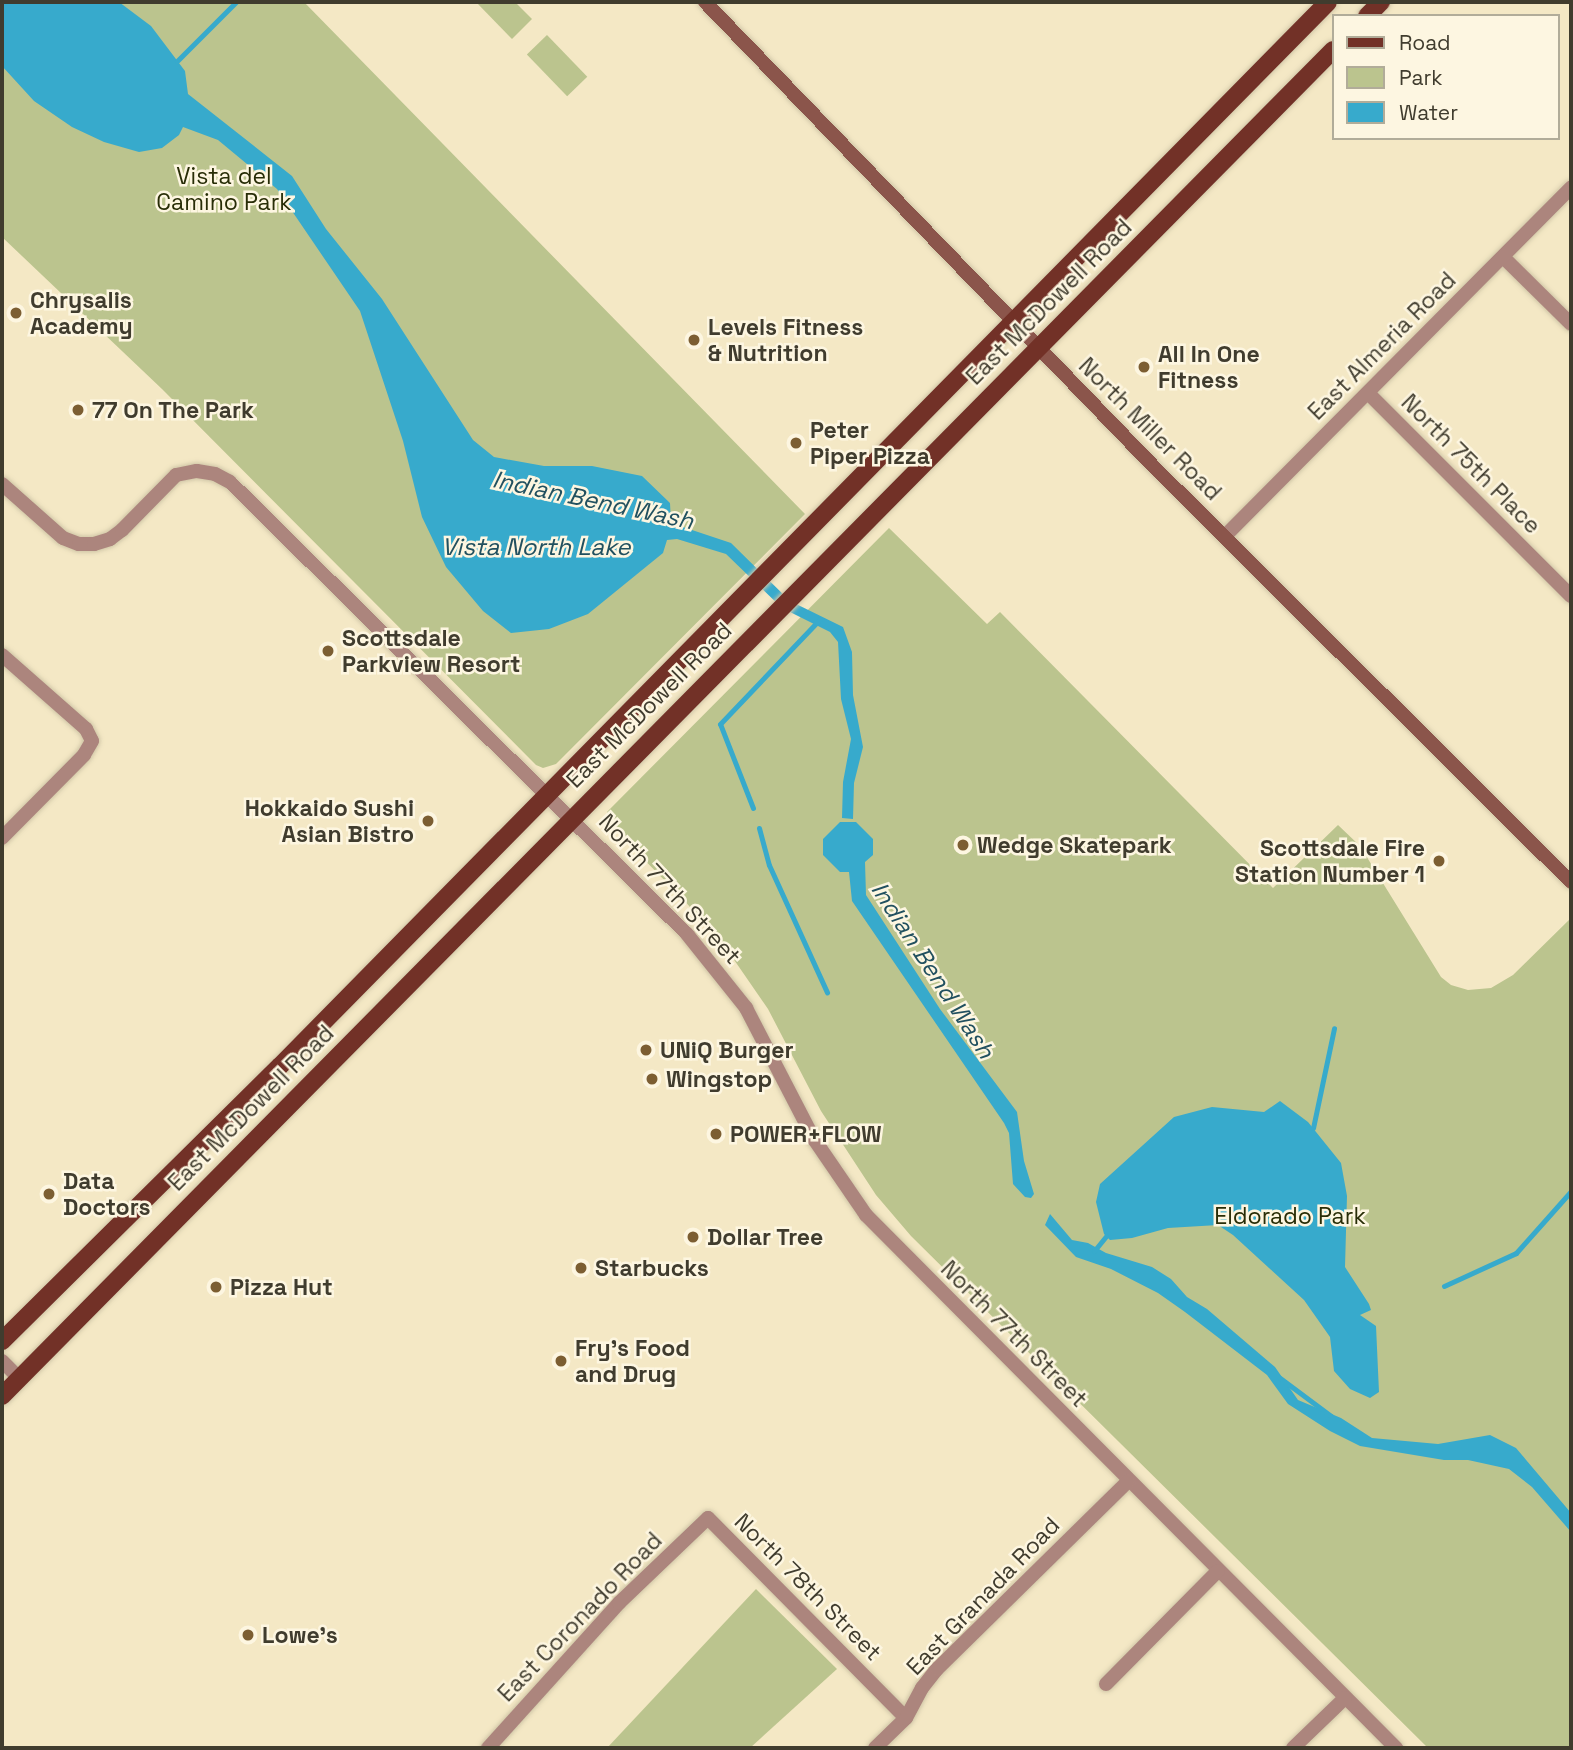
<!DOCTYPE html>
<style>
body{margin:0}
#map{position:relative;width:1573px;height:1750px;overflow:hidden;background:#f4e8c5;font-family:"Space Grotesk",sans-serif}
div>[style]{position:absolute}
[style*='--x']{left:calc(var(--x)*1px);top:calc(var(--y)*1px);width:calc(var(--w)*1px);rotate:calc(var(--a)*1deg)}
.green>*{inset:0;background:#bbc48e;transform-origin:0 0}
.water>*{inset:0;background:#37aacc}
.stream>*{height:5px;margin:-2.5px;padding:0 2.5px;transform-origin:2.5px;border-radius:2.5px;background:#37aacc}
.roads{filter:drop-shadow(0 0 2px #d0c6a7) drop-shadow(0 0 2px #d0c6a7)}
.street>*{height:14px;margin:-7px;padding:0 7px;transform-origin:7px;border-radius:7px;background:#ac857d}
.secondary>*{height:14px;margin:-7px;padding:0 7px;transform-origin:7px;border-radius:7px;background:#8b554b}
.primary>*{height:18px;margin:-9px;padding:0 9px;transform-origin:9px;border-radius:9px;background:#723127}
.dots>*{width:19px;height:19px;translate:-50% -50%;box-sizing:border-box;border:4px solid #fdf6e1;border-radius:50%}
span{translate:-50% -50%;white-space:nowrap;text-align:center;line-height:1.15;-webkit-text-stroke:5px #fdf6e1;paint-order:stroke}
.park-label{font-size:23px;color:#282d07}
.poi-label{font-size:23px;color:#403c2e;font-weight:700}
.left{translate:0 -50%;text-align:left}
.right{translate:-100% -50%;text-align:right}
.street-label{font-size:23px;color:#403c2e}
.water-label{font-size:24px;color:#21505f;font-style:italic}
.frame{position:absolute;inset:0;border:4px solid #403c2e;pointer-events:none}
.legend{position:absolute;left:1332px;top:14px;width:228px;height:126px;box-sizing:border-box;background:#fdf6e1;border:2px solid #b1ac99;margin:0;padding:9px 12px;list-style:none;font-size:21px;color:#403c2e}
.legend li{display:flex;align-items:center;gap:14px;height:35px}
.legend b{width:35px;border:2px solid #b1ac99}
</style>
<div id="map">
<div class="green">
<i style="clip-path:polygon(2px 2px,304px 2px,805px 514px,556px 764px,543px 768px,536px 765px,162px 389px,2px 237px)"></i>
<i style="clip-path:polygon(476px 2px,515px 2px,532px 19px,512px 39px)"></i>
<i style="left:547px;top:35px;width:58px;height:28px;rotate:46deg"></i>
<i style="clip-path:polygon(889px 528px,987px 624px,1000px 612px,1273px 888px,1338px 825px,1360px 846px,1441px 977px,1451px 985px,1468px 990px,1491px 988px,1513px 975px,1571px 918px,1571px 1748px,1428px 1748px,911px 1236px,876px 1195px,821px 1111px,768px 1009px,728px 951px,683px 899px,607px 822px,607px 812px)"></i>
<i style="clip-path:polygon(756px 1589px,837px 1669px,750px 1748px,607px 1748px)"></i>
</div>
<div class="water">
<i style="clip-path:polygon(2px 2px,119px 2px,151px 26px,185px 71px,188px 94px,292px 176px,326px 229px,382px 299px,473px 440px,494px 457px,544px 466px,592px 466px,642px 476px,670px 503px,671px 523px,731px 543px,790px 601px,843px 627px,852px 652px,853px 695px,863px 747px,854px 783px,853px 819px,842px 818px,843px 782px,851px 739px,841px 699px,838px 642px,830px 632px,782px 608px,726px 554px,677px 539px,667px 540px,663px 553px,588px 614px,549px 629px,511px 633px,483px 611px,446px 567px,422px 517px,403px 441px,360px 311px,277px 189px,218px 140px,183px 127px,179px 135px,162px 148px,139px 152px,104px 142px,72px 127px,34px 101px,2px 66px)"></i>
<i style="clip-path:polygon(840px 822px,856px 822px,873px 839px,873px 855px,865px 862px,866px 895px,940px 1009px,1017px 1112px,1024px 1161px,1034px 1194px,1031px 1198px,1025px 1197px,1013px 1184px,1009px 1133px,1004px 1123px,852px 901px,849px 872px,840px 872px,823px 855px,823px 839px)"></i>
<i style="clip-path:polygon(1280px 1101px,1308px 1122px,1341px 1163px,1347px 1196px,1345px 1267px,1369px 1304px,1371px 1310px,1360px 1315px,1376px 1326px,1379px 1392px,1370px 1398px,1350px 1389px,1334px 1371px,1330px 1337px,1304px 1300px,1233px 1235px,1218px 1225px,1168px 1228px,1132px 1238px,1110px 1240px,1104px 1234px,1096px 1202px,1100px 1184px,1174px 1117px,1212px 1107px,1264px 1112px)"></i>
<i style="clip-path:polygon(1050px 1214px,1072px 1240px,1088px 1243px,1106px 1253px,1152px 1267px,1171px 1279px,1187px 1297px,1207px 1309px,1275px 1367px,1298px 1400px,1341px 1418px,1372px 1438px,1438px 1444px,1490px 1435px,1516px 1448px,1571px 1513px,1571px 1532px,1532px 1487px,1509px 1469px,1468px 1460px,1444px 1460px,1360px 1446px,1330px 1431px,1288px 1404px,1267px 1375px,1185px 1312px,1158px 1293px,1111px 1269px,1076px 1257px,1045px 1225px)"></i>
</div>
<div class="stream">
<i style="--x:177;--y:61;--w:83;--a:-45"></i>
<i style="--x:753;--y:808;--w:90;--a:-111.4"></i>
<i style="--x:720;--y:724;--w:144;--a:-46.4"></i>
<i style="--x:759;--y:828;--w:38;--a:75"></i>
<i style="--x:769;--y:865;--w:140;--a:65.5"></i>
<i style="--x:1313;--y:1128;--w:102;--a:-78.1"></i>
<i style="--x:1094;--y:1251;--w:19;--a:-51"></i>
<i style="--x:1444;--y:1286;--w:79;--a:-24.6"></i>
<i style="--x:1516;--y:1253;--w:83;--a:-48.4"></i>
<i style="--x:1280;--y:1378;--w:64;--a:36.7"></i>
</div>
<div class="roads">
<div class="street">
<i style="--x:1503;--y:257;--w:95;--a:44.6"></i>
<i style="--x:1368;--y:393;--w:287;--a:45"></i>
<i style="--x:2;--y:484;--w:81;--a:41.5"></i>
<i style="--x:63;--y:538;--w:17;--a:21"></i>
<i style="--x:79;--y:544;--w:15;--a:0"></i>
<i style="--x:94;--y:544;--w:17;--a:-17"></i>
<i style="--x:110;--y:539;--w:15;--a:-37"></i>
<i style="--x:122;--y:530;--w:77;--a:-45.5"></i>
<i style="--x:176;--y:475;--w:21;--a:-11"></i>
<i style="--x:197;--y:471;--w:18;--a:9"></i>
<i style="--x:215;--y:474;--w:17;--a:28"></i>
<i style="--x:230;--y:482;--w:643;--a:44.68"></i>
<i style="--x:687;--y:934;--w:95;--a:51.4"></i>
<i style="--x:746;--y:1008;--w:148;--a:62.6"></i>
<i style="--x:814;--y:1139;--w:92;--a:55.6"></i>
<i style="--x:866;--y:1215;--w:752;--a:45.16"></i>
<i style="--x:1225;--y:536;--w:491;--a:-45.2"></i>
<i style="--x:2;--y:655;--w:112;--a:41.4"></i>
<i style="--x:86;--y:729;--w:13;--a:63"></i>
<i style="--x:92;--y:741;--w:16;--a:120"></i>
<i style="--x:84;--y:755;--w:117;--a:134.7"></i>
<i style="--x:2;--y:1361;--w:24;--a:45"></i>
<i style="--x:1106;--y:1684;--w:159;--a:-45.3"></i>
<i style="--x:488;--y:1748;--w:195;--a:-47.9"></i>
<i style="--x:619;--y:1603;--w:123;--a:-43.7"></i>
<i style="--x:708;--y:1518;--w:281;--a:45.3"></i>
<i style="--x:875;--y:1748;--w:43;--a:-44.1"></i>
<i style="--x:906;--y:1718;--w:34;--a:-62"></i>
<i style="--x:922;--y:1688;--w:24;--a:-52"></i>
<i style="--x:937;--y:1669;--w:268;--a:-44.5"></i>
<i style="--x:1293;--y:1748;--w:72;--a:-43.9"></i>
</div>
<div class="secondary">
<i style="--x:705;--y:2;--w:649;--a:46"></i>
<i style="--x:1156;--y:469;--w:585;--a:44.86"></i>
</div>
<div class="primary">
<i style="--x:1367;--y:16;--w:20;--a:-45"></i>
<i style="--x:2;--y:1341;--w:391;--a:-44.7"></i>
<i style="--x:280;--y:1066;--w:1493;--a:-45.43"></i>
<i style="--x:2;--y:1396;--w:1893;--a:-45.32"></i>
</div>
</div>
<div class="dots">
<i style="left:16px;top:313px;background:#7c5e32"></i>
<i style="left:694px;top:340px;background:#7c5e32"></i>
<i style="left:1144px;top:367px;background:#7c5e32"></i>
<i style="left:78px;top:410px;background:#7c5e32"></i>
<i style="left:796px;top:443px;background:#7c5e32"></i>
<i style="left:328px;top:651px;background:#7c5e32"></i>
<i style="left:428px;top:821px;background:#7c5e32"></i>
<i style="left:963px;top:845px;background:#7c5e32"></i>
<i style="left:1439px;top:861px;background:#7c5e32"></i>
<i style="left:646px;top:1050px;background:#7c5e32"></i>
<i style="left:652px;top:1079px;background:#7c5e32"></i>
<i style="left:716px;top:1134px;background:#7c5e32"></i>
<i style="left:49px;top:1194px;background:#7c5e32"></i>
<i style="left:693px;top:1237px;background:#7c5e32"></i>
<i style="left:581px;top:1268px;background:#7c5e32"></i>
<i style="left:216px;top:1287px;background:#7c5e32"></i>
<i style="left:561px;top:1361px;background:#7c5e32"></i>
<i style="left:248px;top:1635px;background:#7c5e32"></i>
</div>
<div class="park-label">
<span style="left:224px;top:189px">Vista del<br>Camino Park</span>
<span style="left:1290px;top:1216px">Eldorado Park</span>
</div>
<div class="poi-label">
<span class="left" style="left:30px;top:313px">Chrysalis<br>Academy</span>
<span class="left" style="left:708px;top:340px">Levels Fitness<br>&amp; Nutrition</span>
<span class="left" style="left:1158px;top:367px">All In One<br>Fitness</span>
<span class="left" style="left:92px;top:410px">77 On The Park</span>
<span class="left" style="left:810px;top:443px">Peter<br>Piper Pizza</span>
<span class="left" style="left:342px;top:651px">Scottsdale<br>Parkview Resort</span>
<span class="right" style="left:414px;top:821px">Hokkaido Sushi<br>Asian Bistro</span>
<span class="left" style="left:977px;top:845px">Wedge Skatepark</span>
<span class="right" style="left:1425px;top:861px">Scottsdale Fire<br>Station Number 1</span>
<span class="left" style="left:660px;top:1050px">UNiQ Burger</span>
<span class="left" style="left:666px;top:1079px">Wingstop</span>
<span class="left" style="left:730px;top:1134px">POWER+FLOW</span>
<span class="left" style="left:63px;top:1194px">Data<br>Doctors</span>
<span class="left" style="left:707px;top:1237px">Dollar Tree</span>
<span class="left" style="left:595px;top:1268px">Starbucks</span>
<span class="left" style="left:230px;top:1287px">Pizza Hut</span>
<span class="left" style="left:575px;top:1361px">Fry's Food<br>and Drug</span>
<span class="left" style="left:262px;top:1635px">Lowe's</span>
</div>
<div class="street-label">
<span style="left:1049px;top:302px;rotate:-45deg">East McDowell Road</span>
<span style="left:1382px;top:346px;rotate:-45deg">East Almeria Road</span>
<span style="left:1150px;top:429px;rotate:45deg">North Miller Road</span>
<span style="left:1471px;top:464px;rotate:45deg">North 75th Place</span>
<span style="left:649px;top:705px;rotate:-45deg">East McDowell Road</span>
<span style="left:670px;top:889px;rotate:47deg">North 77th Street</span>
<span style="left:251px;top:1108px;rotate:-45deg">East McDowell Road</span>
<span style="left:1014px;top:1334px;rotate:45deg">North 77th Street</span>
<span style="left:808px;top:1587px;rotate:45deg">North 78th Street</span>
<span style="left:983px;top:1596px;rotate:-46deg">East Granada Road</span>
<span style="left:580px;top:1617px;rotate:-46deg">East Coronado Road</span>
</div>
<div class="water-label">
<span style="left:593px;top:500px;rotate:12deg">Indian Bend Wash</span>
<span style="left:536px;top:547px">Vista North Lake</span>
<span style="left:933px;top:970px;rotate:57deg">Indian Bend Wash</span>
</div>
<div class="frame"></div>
<ul class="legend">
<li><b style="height:9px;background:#723127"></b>Road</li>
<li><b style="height:19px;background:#bbc48e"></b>Park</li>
<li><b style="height:19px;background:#37aacc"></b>Water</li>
</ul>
</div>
